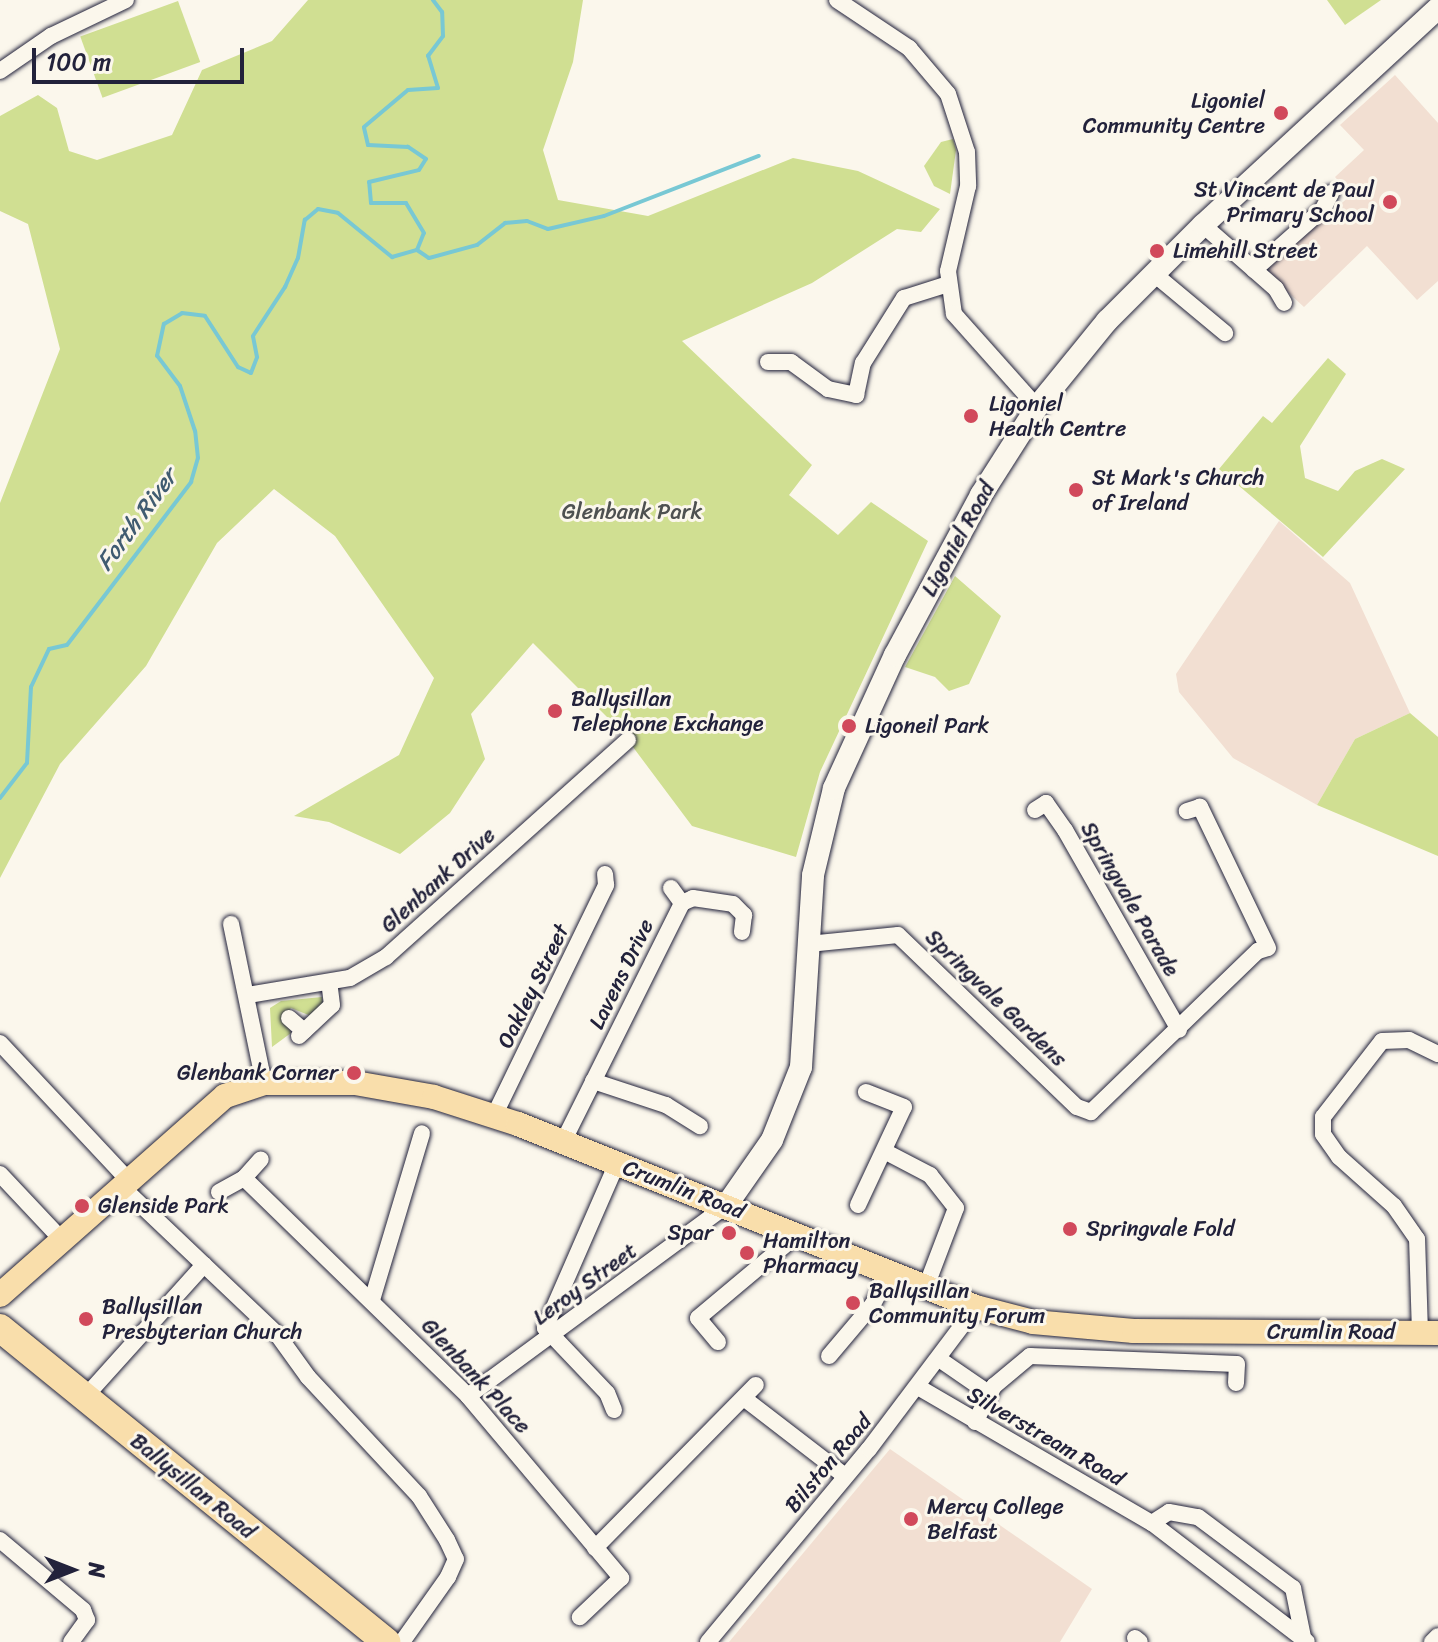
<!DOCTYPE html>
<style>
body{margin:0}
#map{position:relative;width:1438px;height:1642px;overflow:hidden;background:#fbf7ec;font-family:Sriracha,sans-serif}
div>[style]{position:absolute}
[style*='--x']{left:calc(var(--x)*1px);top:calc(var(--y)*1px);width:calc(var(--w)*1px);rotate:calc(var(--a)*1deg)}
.built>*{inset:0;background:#f2dfd2}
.green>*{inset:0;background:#d0df92;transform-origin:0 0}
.stream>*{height:4px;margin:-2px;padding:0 2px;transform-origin:2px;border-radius:2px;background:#78c8d4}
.roads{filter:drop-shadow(0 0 2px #22223b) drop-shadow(0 0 2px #22223b)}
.street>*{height:16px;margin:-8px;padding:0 8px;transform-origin:8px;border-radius:8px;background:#fbf7ec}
.secondary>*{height:22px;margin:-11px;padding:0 11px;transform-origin:11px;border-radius:11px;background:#fbf7ec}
.primary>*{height:24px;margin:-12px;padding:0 12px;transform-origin:12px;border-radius:12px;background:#f9deab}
.highway>*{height:28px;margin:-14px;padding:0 14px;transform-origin:14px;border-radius:14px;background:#f9deab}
.dots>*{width:22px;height:22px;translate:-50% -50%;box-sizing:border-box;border:4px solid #fbf7ec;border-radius:50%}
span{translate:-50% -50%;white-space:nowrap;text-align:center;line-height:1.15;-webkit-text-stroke:6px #fbf7ec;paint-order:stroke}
.poi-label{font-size:22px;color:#22223b}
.right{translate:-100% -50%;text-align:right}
.left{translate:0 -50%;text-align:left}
.park-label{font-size:22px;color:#4e5151}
.street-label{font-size:22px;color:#22223b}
.water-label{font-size:24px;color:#405c71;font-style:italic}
.north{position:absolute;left:32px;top:1530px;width:80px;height:80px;-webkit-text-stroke:6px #fbf7ec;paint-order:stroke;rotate:90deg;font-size:22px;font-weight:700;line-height:32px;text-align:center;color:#22223b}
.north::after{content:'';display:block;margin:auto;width:28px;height:36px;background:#22223b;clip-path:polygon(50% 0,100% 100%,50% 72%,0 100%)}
.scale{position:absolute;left:32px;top:48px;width:212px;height:36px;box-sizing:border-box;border:4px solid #22223b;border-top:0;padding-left:10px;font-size:24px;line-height:28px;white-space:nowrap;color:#22223b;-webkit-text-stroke:6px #fbf7ec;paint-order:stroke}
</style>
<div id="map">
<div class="built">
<i style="clip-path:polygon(1395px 75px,1438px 123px,1438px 281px,1417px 300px,1367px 246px,1304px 307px,1270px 276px,1269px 267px,1351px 195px,1335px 177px,1364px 150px,1340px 125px)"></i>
<i style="clip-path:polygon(1279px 521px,1350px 583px,1410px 713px,1355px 739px,1317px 805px,1233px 758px,1179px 692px,1176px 674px)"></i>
<i style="clip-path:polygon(890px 1449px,1092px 1589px,1060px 1642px,729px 1642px)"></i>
</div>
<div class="green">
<i style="clip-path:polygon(308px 0,583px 0,573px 62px,543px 150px,558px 200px,648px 216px,793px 158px,858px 171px,940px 209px,921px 232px,897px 229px,812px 283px,682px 341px,812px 465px,789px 495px,838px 535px,871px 502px,928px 541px,820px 772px,796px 857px,692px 826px,621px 731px,533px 643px,471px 714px,485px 759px,450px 813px,400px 854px,329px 822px,294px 816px,399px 755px,434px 678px,335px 536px,274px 489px,217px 543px,146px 666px,60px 764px,0 878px,0 503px,60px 349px,28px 224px,0 211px,0 116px,38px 95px,57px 108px,69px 151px,97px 160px,172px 135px,202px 70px,272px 41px)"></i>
<i style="clip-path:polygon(1327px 0,1381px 0,1345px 25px)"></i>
<i style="left:178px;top:1px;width:65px;height:104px;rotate:70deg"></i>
<i style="clip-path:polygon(953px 139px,956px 150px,950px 194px,934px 186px,924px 166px,941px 142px)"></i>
<i style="clip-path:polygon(1328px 358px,1346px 374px,1300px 446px,1305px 478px,1338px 491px,1355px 471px,1382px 459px,1405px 469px,1323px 557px,1219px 469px,1263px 416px,1272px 423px)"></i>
<i style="clip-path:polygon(955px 576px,1001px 616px,969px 684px,949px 691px,935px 677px,905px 667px)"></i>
<i style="clip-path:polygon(1410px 713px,1438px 737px,1438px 856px,1317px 805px,1355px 739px)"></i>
<i style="clip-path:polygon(322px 997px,323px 1003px,311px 1016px,291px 1008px,285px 1015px,291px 1033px,272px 1047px,270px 1008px,281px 1001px)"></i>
</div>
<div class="stream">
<i style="--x:417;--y:250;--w:18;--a:-68"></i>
<i style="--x:424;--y:233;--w:35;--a:-121"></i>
<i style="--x:406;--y:203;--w:35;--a:180"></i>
<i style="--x:371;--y:203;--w:21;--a:-95"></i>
<i style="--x:369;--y:182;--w:51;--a:-13.5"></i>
<i style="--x:419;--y:170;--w:13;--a:-58"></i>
<i style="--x:426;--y:159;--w:22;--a:-146"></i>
<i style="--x:408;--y:147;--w:40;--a:-177.1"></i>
<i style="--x:368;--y:145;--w:18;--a:-103"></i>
<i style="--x:364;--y:127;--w:57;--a:-40.1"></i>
<i style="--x:408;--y:90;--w:30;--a:-4"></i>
<i style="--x:438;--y:88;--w:34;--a:-107"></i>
<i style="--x:428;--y:56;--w:25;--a:-53"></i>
<i style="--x:443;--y:36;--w:24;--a:-92"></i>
<i style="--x:442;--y:12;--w:15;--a:-127"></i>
<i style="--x:417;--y:250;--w:14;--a:34"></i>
<i style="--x:429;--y:258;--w:50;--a:-15.2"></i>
<i style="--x:477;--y:245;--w:36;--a:-38"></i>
<i style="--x:505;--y:223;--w:22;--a:-5"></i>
<i style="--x:527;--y:221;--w:22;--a:21"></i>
<i style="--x:548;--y:229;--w:57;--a:-13.1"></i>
<i style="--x:604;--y:216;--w:166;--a:-21.2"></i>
<i style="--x:0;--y:798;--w:44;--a:-52.4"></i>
<i style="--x:27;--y:763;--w:76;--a:-87"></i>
<i style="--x:31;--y:687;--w:42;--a:-64.7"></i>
<i style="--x:49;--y:649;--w:18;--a:-13"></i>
<i style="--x:67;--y:645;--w:205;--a:-52.7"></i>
<i style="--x:191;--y:482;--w:25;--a:-74"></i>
<i style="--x:198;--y:458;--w:27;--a:-96"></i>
<i style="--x:195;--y:431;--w:47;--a:-108.4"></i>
<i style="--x:180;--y:386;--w:38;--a:-127"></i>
<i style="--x:157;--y:356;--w:33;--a:-78"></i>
<i style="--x:164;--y:324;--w:21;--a:-31"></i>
<i style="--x:182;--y:313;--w:23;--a:7"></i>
<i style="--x:205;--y:316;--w:61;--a:57.1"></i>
<i style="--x:238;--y:367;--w:14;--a:25"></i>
<i style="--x:251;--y:373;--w:17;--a:-69"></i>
<i style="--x:257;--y:357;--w:21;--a:-101"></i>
<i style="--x:253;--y:336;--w:59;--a:-56.9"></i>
<i style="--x:285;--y:287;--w:32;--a:-66"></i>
<i style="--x:298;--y:258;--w:39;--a:-80"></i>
<i style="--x:305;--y:220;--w:17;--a:-40"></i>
<i style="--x:318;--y:209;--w:20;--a:11"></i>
<i style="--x:338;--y:213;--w:70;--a:39.2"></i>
<i style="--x:392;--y:257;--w:26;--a:-16"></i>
</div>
<div class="roads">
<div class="street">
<i style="--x:837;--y:0;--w:87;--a:33.7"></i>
<i style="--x:909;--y:48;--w:60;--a:49.7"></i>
<i style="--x:948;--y:94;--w:61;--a:71.9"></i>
<i style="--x:967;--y:152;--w:34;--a:88"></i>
<i style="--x:968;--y:186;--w:87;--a:103.2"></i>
<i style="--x:948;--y:271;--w:43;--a:82.1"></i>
<i style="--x:954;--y:314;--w:125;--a:48.3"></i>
<i style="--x:0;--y:71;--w:62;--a:-34.5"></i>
<i style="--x:51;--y:36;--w:83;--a:-25.6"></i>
<i style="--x:1203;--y:225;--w:97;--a:41.2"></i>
<i style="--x:1276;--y:289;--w:16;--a:60"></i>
<i style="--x:1254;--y:270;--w:92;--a:-41.5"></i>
<i style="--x:1323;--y:209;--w:18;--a:-63"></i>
<i style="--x:1153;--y:273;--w:94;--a:39.8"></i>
<i style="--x:768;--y:362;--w:23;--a:0"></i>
<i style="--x:791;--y:362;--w:46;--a:36.1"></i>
<i style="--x:828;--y:389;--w:29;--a:12"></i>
<i style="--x:856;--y:395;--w:33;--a:-78"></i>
<i style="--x:863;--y:363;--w:77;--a:-57.8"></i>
<i style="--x:904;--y:298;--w:46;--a:-17.7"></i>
<i style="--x:1035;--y:810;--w:13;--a:-32"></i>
<i style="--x:1046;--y:803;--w:33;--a:55"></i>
<i style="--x:1065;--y:830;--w:230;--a:60.3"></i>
<i style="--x:671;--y:888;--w:19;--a:54"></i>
<i style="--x:231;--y:924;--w:162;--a:78.3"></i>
<i style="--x:809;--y:944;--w:89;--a:-5.8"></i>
<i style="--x:898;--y:935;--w:248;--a:43.9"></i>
<i style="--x:1077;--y:1107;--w:15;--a:20"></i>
<i style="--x:1091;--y:1112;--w:232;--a:-44"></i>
<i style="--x:1258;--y:951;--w:10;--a:-17"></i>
<i style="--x:1268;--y:948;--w:157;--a:-115.7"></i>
<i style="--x:1200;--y:807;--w:14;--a:163"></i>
<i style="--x:248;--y:995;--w:103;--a:-9.5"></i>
<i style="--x:350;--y:978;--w:42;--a:-30.3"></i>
<i style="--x:386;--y:957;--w:325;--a:-41.9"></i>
<i style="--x:289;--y:1018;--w:20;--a:41"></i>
<i style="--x:299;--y:1036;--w:45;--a:-43.2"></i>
<i style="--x:332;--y:1005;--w:23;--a:-97"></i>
<i style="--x:0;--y:1043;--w:187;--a:46.9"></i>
<i style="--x:593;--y:1081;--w:77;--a:18.2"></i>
<i style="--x:666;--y:1105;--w:40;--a:32"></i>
<i style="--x:494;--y:1116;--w:257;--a:-64.1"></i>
<i style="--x:606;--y:885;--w:11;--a:-95"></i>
<i style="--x:563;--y:1142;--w:267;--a:-63.5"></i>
<i style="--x:682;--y:903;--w:12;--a:-24"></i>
<i style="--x:693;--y:898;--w:40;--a:8.5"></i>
<i style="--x:733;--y:904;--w:16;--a:45"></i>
<i style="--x:744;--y:915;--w:17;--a:97"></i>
<i style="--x:886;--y:1152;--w:50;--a:27.6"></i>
<i style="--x:930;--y:1175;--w:42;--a:51.8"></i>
<i style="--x:956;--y:1208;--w:85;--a:110.8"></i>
<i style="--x:0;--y:1174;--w:91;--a:46.8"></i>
<i style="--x:244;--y:1178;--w:313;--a:44.2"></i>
<i style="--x:468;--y:1396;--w:238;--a:49.9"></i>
<i style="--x:621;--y:1578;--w:57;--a:136.4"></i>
<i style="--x:121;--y:1186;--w:215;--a:43.5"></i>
<i style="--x:277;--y:1334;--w:53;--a:54.2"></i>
<i style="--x:308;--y:1377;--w:163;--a:47"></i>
<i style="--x:419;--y:1496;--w:52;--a:57.5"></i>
<i style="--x:447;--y:1540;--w:21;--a:65"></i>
<i style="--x:456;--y:1559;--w:20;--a:114"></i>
<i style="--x:448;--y:1577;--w:80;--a:125.3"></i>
<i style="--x:219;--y:1192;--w:29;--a:-29"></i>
<i style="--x:244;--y:1178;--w:25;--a:-48"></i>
<i style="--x:858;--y:1205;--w:108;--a:-64.9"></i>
<i style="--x:904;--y:1107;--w:41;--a:-158.5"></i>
<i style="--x:372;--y:1300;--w:174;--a:-73.3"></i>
<i style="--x:1420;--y:1333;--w:94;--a:-91.8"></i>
<i style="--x:1417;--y:1239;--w:40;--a:-124.9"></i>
<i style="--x:1394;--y:1206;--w:74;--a:-138.3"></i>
<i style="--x:1339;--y:1157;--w:28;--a:-125"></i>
<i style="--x:1323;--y:1134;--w:17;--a:-90"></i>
<i style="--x:1323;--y:1117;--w:96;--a:-52.2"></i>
<i style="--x:1382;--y:1041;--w:27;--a:-2"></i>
<i style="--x:1409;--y:1040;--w:32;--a:26"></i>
<i style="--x:718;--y:1342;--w:31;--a:-130"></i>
<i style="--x:698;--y:1318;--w:131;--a:-40"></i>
<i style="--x:829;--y:1356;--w:68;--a:-49.8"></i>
<i style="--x:873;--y:1304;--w:36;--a:-62"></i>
<i style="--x:939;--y:1359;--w:62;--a:34.5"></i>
<i style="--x:918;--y:1387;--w:271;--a:30.2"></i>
<i style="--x:1152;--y:1523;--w:195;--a:37.5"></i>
<i style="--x:468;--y:1396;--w:320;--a:-36.4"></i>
<i style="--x:85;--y:1397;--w:178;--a:-48"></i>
<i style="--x:745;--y:1399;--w:126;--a:37.6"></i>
<i style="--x:614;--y:1410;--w:18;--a:-112"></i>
<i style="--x:607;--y:1393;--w:90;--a:-133.6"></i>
<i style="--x:545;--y:1328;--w:180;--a:-66.4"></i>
<i style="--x:975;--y:1422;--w:41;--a:-62.2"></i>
<i style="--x:994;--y:1386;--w:47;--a:-39.8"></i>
<i style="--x:1030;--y:1356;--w:207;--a:2.2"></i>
<i style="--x:1237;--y:1364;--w:19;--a:93"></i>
<i style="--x:1152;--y:1523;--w:20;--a:-33"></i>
<i style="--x:1169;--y:1512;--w:29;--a:10"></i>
<i style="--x:1198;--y:1517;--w:119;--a:36.8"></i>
<i style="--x:1293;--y:1588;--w:55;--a:78.5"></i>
<i style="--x:0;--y:1540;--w:109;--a:40.1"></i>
<i style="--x:83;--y:1610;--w:11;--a:68"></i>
<i style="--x:87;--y:1620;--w:27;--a:126"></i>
<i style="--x:595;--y:1548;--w:229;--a:-45.4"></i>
<i style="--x:1135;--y:1638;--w:6;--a:39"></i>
<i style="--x:708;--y:1642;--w:251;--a:-50.2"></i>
<i style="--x:869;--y:1449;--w:178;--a:-53"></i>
<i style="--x:1432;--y:1642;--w:8;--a:-45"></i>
</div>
<div class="secondary">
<i style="--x:726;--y:1206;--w:80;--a:-55.1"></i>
<i style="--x:772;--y:1140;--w:79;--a:-68.3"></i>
<i style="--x:801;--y:1067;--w:192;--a:-86.4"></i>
<i style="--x:813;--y:875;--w:89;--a:-76.4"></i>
<i style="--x:834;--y:788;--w:146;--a:-65.4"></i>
<i style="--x:895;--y:655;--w:182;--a:-61.7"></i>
<i style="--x:981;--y:495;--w:104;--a:-57.5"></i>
<i style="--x:1037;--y:407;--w:111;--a:-50.9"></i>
<i style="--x:1107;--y:321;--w:136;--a:-45"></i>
<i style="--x:1203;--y:225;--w:320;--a:-42.7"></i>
</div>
<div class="primary">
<i style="--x:0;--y:1295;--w:300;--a:-41.5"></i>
<i style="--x:225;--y:1096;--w:41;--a:-18.4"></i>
<i style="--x:264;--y:1083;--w:91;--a:0"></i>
<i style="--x:355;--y:1083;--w:80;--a:10"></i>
<i style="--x:434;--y:1097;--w:88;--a:17.8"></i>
<i style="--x:518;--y:1124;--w:493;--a:21.8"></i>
<i style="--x:976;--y:1307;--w:59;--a:14.7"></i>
<i style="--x:1033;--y:1322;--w:101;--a:5.1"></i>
<i style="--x:1134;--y:1331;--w:304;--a:0.4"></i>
</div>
<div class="highway">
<i style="--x:0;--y:1328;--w:498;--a:39.1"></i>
</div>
</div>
<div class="dots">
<i style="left:1281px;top:113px;background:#d1495b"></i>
<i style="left:1390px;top:202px;background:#d1495b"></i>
<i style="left:1157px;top:251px;background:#d1495b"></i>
<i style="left:971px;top:416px;background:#d1495b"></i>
<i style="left:1076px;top:490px;background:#d1495b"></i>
<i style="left:555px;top:711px;background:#d1495b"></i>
<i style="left:849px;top:726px;background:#d1495b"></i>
<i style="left:354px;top:1073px;background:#d1495b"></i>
<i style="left:82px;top:1206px;background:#d1495b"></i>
<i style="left:1070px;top:1229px;background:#d1495b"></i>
<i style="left:729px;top:1233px;background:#d1495b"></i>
<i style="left:747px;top:1253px;background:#d1495b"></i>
<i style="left:853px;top:1303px;background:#d1495b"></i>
<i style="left:86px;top:1319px;background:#d1495b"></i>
<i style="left:911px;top:1519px;background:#d1495b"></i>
</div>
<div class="poi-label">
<span class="right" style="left:1265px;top:113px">Ligoniel<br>Community Centre</span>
<span class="right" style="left:1374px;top:202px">St Vincent de Paul<br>Primary School</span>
<span class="left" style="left:1173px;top:251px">Limehill Street</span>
<span class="left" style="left:989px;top:416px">Ligoniel<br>Health Centre</span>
<span class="left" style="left:1092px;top:490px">St Mark's Church<br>of Ireland</span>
<span class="left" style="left:571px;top:711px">Ballysillan<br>Telephone Exchange</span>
<span class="left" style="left:865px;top:726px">Ligoneil Park</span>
<span class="right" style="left:338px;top:1073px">Glenbank Corner</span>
<span class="left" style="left:98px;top:1206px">Glenside Park</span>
<span class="left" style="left:1086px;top:1229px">Springvale Fold</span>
<span class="right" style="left:713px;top:1233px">Spar</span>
<span class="left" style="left:763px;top:1253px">Hamilton<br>Pharmacy</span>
<span class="left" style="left:869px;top:1303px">Ballysillan<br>Community Forum</span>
<span class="left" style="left:102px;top:1319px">Ballysillan<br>Presbyterian Church</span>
<span class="left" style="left:927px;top:1519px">Mercy College<br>Belfast</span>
</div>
<div class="park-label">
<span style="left:632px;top:512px">Glenbank Park</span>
</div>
<div class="street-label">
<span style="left:958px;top:539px;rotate:-61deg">Ligoniel Road</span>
<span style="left:438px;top:880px;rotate:-42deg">Glenbank Drive</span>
<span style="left:1130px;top:899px;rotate:60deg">Springvale Parade</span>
<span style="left:621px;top:974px;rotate:-64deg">Lavens Drive</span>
<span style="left:533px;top:986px;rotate:-64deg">Oakley Street</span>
<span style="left:996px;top:998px;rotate:44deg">Springvale Gardens</span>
<span style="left:684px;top:1189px;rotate:21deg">Crumlin Road</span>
<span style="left:585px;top:1284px;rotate:-36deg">Leroy Street</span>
<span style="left:1331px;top:1332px">Crumlin Road</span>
<span style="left:476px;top:1376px;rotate:47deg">Glenbank Place</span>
<span style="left:1046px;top:1436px;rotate:30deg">Silverstream Road</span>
<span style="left:828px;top:1463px;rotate:-50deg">Bilston Road</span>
<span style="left:193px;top:1486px;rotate:39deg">Ballysillan Road</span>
</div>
<div class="water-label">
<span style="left:137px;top:520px;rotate:-54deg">Forth River</span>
</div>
<div class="north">N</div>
<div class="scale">100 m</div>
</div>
